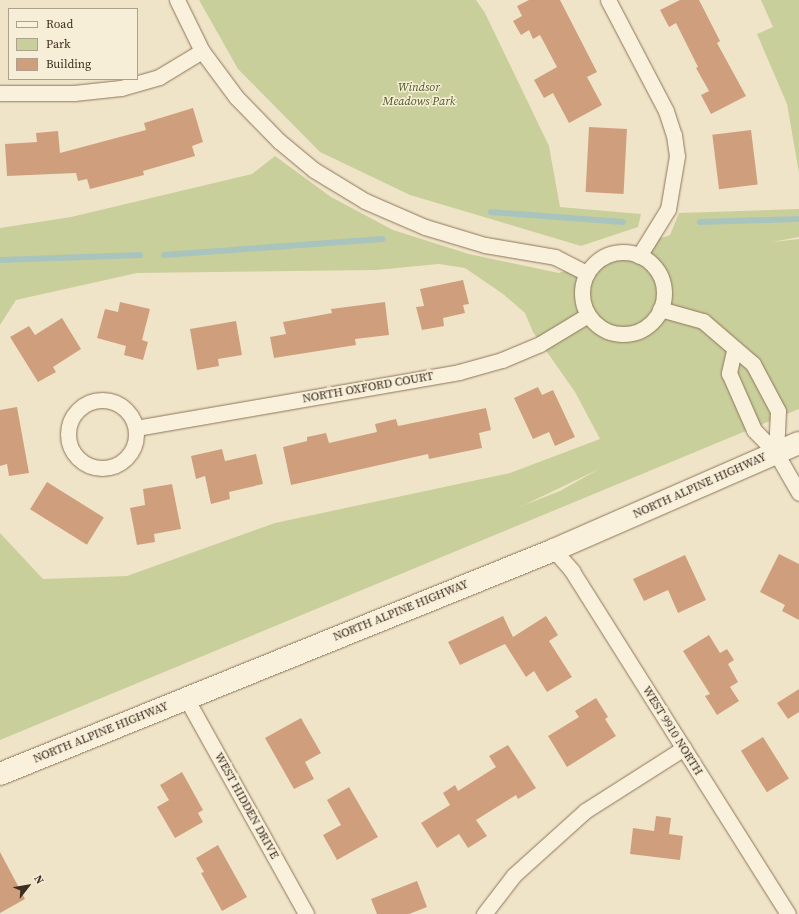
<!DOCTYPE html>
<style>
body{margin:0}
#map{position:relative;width:799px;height:914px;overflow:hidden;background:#f0e4c8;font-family:"Source Serif 4",serif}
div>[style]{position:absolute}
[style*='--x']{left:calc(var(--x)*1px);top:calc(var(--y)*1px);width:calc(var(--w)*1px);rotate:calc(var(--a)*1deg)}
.green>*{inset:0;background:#c9cf9b}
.stream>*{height:5.5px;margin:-2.75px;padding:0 2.75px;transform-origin:2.75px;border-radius:2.75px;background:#a9c4bc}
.building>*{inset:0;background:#cf9f7d;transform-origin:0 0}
.roads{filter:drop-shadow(0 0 1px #8d765c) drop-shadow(0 0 1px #8d765c)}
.street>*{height:15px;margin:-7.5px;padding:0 7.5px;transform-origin:7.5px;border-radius:7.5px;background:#faf1dc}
.street>.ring{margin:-7.5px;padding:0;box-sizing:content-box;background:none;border:15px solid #faf1dc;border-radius:50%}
.secondary>*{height:22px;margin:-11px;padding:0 11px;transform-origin:11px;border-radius:11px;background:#faf1dc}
span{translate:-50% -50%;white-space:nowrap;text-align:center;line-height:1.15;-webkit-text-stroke:3px #f7eed8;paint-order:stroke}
.park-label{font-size:12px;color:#4d5a26;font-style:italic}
.street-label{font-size:12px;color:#3d2e20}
.legend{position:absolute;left:8px;top:8px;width:130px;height:72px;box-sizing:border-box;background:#f7eed8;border:1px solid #ada18e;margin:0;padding:5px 7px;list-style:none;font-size:12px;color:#3d2e20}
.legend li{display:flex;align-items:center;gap:8px;height:20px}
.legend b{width:20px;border:1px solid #ada18e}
.north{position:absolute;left:8px;top:866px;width:40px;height:40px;-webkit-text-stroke:3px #f7eed8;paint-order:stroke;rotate:59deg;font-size:11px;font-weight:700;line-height:16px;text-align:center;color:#3d2e20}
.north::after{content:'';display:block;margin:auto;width:14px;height:18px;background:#3d2e20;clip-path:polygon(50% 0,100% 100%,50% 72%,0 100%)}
</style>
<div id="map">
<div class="green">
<i style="clip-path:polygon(199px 0,476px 0,485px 13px,549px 146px,560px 207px,641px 214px,638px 227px,581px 246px,410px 195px,320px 152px,238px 69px)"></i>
<i style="clip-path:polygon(761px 0,799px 0,799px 173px,787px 104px,757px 34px,773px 27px)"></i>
<i style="clip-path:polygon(evenodd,275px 156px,331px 197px,393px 230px,469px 254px,559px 273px,670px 235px,679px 213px,799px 209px,799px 237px,772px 242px,799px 239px,799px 409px,0 740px,0 533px,43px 579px,127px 576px,275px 523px,510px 473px,600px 439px,575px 392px,533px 332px,525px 313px,503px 294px,465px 268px,439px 264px,376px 270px,137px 273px,16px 300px,0 325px,0 228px,71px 217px,252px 174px,275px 156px,599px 469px,560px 491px,519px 507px,520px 507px,599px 469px)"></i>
</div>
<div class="stream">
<i style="--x:491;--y:212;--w:132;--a:4.3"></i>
<i style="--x:700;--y:222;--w:99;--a:-1.7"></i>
<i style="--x:164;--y:255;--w:219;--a:-4.2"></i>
<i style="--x:0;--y:260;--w:140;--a:-2"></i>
</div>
<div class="building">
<i style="clip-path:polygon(529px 0,560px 0,597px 72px,587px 77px,602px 105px,569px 123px,553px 93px,544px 98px,534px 80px,557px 67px,540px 35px,533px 39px,529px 30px,521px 35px,513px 21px,522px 16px,517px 6px)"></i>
<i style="clip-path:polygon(680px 0,699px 0,720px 41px,717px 43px,746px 96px,711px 114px,701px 95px,709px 91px,696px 68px,698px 67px,676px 23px,669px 27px,660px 10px)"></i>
<i style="clip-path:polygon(193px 108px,203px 142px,192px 146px,195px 156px,143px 171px,144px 175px,90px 189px,87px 179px,78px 181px,76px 173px,7px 176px,5px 144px,37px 142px,36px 133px,58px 131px,60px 153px,146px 130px,144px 123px)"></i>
<i style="left:589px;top:127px;width:38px;height:65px;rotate:3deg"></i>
<i style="left:751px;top:130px;width:55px;height:39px;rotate:83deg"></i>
<i style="clip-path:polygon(463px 280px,469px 304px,463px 305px,465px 313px,443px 318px,444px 326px,422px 330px,416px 307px,424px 306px,420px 289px)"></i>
<i style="clip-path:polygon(120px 302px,150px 309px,142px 340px,148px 342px,143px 360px,124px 355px,126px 346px,97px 338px,105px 309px,118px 312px)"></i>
<i style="clip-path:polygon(385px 302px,389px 335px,355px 339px,356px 345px,274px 358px,270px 337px,286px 334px,283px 322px,332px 313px,331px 309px)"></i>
<i style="clip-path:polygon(62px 318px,81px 349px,53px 367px,56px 372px,38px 382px,10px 337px,29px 326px,35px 335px)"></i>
<i style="clip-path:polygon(236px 321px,242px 355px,218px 359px,219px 366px,197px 370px,190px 329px)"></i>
<i style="clip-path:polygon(538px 387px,542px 395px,553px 390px,575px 437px,555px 446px,549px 432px,533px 439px,514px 398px)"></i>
<i style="clip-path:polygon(17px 407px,29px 473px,9px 476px,7px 464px,0 466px,0 410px)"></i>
<i style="clip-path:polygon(486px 408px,491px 430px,479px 433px,482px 448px,429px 459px,428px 454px,291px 485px,283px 447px,307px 441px,307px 437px,326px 433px,329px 443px,377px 432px,375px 424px,396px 419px,398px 426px)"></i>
<i style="clip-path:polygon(222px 449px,225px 461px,256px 454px,263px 484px,229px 492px,230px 499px,211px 504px,205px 476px,196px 479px,191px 456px)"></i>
<i style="left:47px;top:482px;width:67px;height:32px;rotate:32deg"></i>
<i style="clip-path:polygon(172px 484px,181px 529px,154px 534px,155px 542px,137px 545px,130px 508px,145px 505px,143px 489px)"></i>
<i style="clip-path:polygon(779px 554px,799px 564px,799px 620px,782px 611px,785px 605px,760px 592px)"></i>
<i style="clip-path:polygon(685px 555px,706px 600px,678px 613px,668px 590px,644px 601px,633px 579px)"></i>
<i style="clip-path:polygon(503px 616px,513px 637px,546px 616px,558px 635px,549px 641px,572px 677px,547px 692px,534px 671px,526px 677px,505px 644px,460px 665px,448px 642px)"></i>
<i style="clip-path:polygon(709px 635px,720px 653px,727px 649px,734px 660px,728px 664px,738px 682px,730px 687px,739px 701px,717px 715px,705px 696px,710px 694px,683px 651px)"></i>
<i style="clip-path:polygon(799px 689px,799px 712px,788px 719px,777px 703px)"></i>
<i style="clip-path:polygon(596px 698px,608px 717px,605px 719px,616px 736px,567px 767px,548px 736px,579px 717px,575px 711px)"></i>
<i style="clip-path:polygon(301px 718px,321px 753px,305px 762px,314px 779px,294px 789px,265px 738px)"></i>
<i style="left:763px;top:737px;width:49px;height:26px;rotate:58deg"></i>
<i style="clip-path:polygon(508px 745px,536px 788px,518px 799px,516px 795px,476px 820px,487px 836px,468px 848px,459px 834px,437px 848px,421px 823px,450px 805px,443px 793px,455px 785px,458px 791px,496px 767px,489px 756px)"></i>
<i style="clip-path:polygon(182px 772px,203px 810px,198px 813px,203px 822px,175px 838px,157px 807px,169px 800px,160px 785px)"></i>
<i style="clip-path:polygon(349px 787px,378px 837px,337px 860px,323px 835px,341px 825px,327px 800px)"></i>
<i style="clip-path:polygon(656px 816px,671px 818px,669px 834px,683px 836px,680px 860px,630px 854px,633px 828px,654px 831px)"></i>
<i style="clip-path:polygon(218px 845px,247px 897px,222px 911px,201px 873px,204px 872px,196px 858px)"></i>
<i style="clip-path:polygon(0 852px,25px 899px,0 913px)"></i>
<i style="clip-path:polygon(417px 881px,427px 907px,409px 914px,377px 914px,371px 899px)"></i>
</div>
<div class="roads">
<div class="street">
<i style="--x:177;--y:0;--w:57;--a:63.9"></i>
<i style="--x:202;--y:51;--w:57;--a:53.5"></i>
<i style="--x:236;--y:97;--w:62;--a:45.7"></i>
<i style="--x:279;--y:141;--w:45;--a:39.6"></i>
<i style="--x:314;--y:170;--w:60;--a:31.3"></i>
<i style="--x:365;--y:201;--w:65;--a:23.4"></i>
<i style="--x:425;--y:227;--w:63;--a:16.7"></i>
<i style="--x:485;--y:245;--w:71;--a:9.7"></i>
<i style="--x:555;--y:257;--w:36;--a:27"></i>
<i style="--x:608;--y:0;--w:125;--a:62.4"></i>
<i style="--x:666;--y:111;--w:25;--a:72"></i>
<i style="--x:674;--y:135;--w:21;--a:82"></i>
<i style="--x:677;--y:156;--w:54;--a:99.6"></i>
<i style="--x:668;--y:209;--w:55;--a:121.7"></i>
<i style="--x:0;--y:93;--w:74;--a:0"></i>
<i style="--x:74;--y:93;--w:47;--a:-6.1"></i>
<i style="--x:121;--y:88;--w:40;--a:-16"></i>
<i style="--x:159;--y:77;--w:50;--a:-31.2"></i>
<i class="ring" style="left:582px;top:252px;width:67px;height:67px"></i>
<i style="--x:660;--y:309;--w:45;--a:15.6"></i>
<i style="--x:703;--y:321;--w:66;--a:40.7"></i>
<i style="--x:753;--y:364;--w:53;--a:62"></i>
<i style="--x:778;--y:411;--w:42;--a:92.7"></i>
<i style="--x:734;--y:351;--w:23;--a:103"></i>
<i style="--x:729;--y:373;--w:62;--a:66.3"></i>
<i style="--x:754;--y:430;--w:32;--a:46"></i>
<i style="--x:776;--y:453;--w:46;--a:60.1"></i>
<i class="ring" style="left:68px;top:400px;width:53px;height:53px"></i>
<i style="--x:136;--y:428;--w:328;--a:-9.8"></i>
<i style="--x:459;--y:372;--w:45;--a:-15.6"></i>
<i style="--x:502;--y:360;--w:41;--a:-22.8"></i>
<i style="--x:540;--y:344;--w:56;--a:-31.1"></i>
<i style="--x:554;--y:550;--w:28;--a:49"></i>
<i style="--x:572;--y:571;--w:405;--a:57.8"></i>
<i style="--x:186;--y:698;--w:247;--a:60.9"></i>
<i style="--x:484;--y:914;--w:49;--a:-52.4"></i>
<i style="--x:514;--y:875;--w:96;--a:-42"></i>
<i style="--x:585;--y:811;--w:117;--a:-32.5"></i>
</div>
<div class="secondary">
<i style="--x:0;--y:774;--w:598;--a:-22.02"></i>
<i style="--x:554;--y:550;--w:267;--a:-23.6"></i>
</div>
</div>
<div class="park-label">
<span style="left:419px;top:95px">Windsor<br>Meadows Park</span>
</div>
<div class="street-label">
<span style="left:368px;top:388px;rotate:-10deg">NORTH OXFORD COURT</span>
<span style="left:700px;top:486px;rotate:-24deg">NORTH ALPINE HIGHWAY</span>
<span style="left:401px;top:611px;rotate:-22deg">NORTH ALPINE HIGHWAY</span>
<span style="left:672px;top:731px;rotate:58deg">WEST 9910 NORTH</span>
<span style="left:101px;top:733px;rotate:-22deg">NORTH ALPINE HIGHWAY</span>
<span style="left:246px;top:806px;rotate:61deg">WEST HIDDEN DRIVE</span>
</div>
<ul class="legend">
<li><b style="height:5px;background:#faf1dc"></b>Road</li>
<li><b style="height:11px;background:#c9cf9b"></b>Park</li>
<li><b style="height:11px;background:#cf9f7d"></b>Building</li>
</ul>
<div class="north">N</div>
</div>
